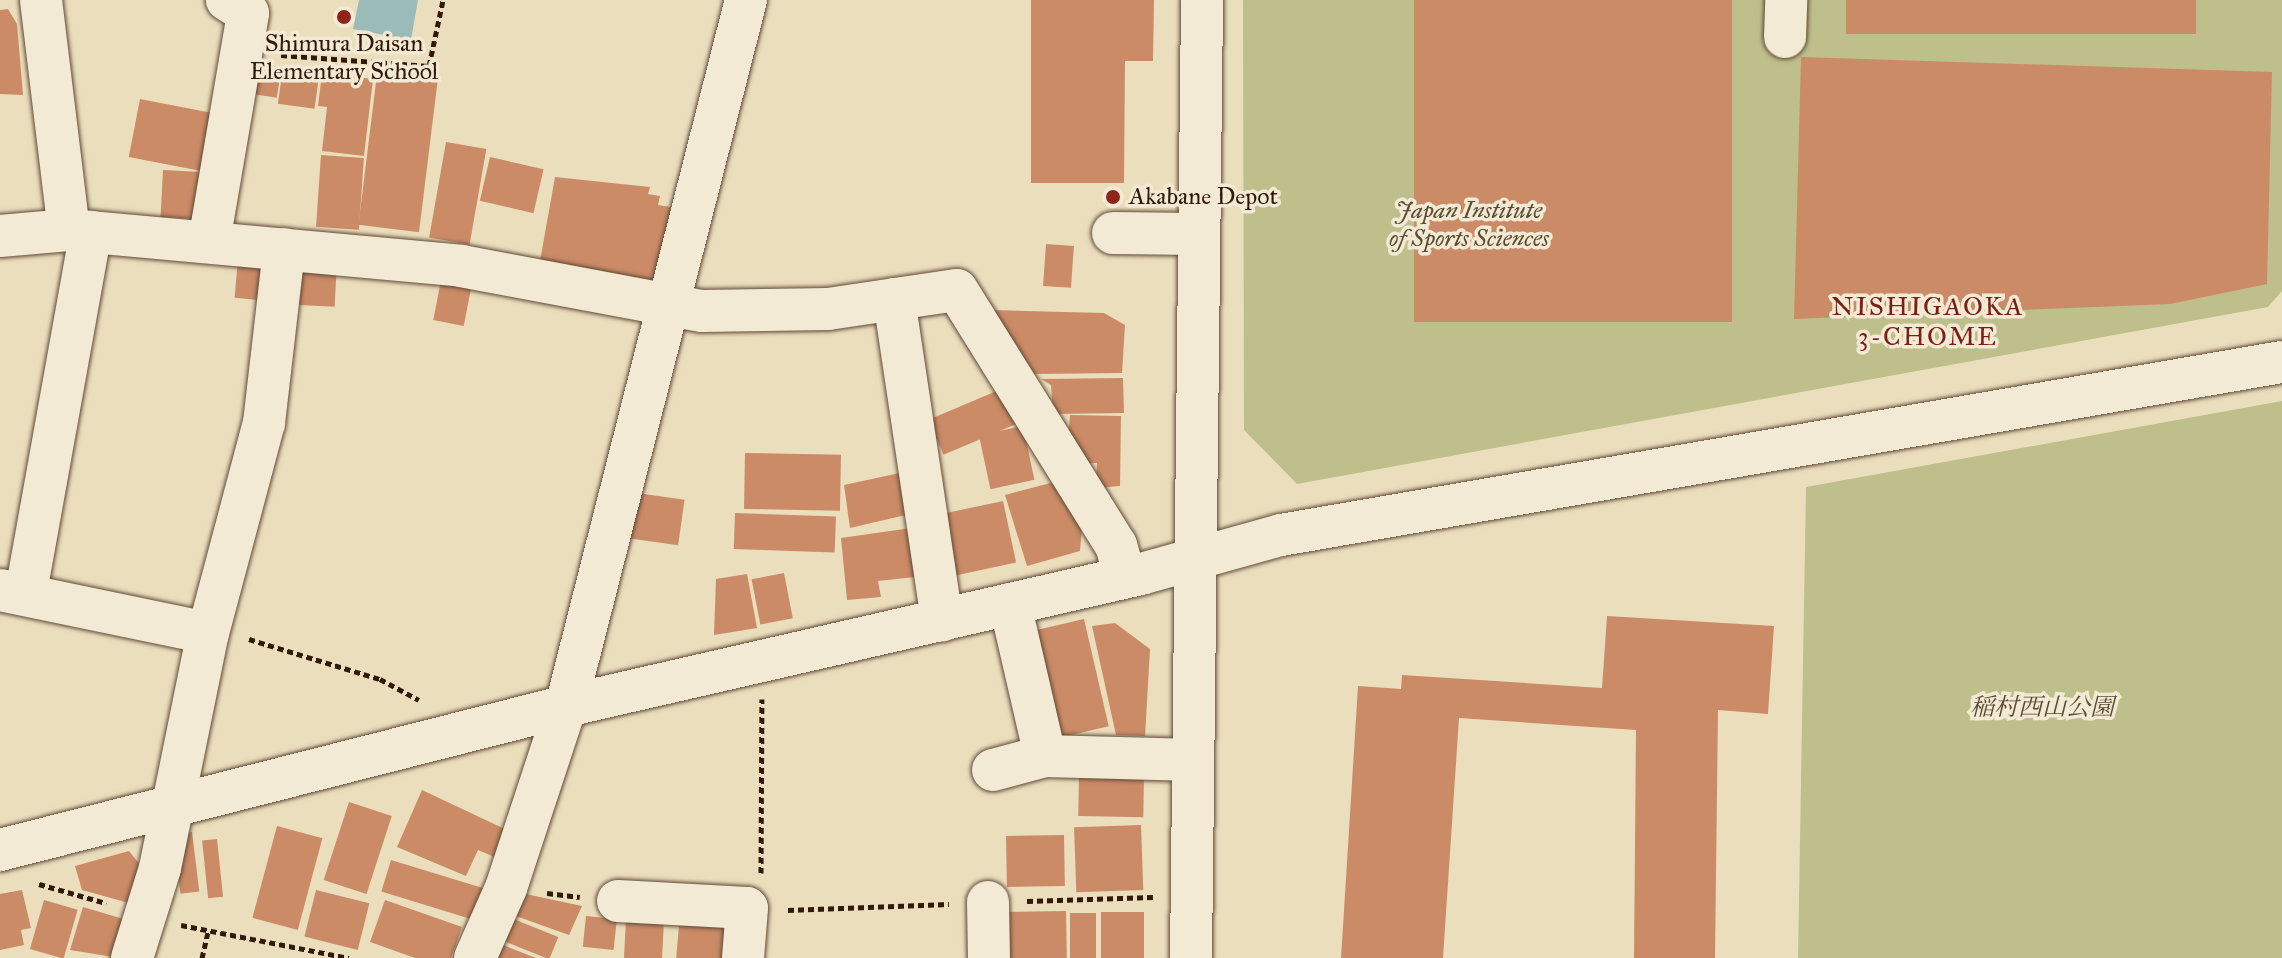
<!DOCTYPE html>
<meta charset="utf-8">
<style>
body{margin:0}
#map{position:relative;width:2282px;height:958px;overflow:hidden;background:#ebdebd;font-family:"IM FELL Great Primer","Noto Serif JP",serif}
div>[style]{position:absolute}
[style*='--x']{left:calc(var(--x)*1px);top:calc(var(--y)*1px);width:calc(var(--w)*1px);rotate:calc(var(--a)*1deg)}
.green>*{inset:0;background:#bfbf8c}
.water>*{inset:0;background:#9bbbb9}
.building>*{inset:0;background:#cc8b67;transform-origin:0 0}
.path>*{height:5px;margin-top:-2.5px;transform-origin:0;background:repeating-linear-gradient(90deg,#31190b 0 6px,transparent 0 10px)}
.roads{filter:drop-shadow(0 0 2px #604a38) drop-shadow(0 0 2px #604a38)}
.minor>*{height:42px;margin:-21px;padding:0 21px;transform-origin:21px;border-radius:21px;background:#f2ead4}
.dots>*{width:22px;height:22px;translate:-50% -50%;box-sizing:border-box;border:4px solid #f2ead4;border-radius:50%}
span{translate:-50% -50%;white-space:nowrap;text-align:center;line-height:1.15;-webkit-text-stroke:7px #f2ead4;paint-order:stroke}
.poi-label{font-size:24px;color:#31190b}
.left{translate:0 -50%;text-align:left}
.park-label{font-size:24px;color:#5c4b32;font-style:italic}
.neighbourhood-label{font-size:26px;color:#7a1f14;letter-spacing:2px}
</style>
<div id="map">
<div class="green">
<i style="clip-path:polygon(1243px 0,2282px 0,2282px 291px,2268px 307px,1297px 484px,1244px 430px)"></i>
<i style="clip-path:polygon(2282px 401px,2282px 958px,1798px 958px,1806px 487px)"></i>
</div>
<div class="water">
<i style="clip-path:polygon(359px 0,418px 0,411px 40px,353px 29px)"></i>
</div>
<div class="building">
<i style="clip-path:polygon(1031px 0,1154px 0,1153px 61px,1125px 61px,1124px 183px,1031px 183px)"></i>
<i style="left:1414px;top:0;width:318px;height:322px"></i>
<i style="left:1846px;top:0;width:350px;height:34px"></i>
<i style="clip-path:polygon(8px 9px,17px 24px,23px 95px,0 94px,0 10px)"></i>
<i style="clip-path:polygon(1801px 57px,2272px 72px,2267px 284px,2170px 304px,1794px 319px)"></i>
<i style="left:249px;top:62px;width:33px;height:31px;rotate:9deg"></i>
<i style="left:283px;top:67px;width:37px;height:37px;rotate:8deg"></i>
<i style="clip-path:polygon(322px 73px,373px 79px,364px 156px,322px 151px,327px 107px,318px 106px)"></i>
<i style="left:377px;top:74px;width:61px;height:152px;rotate:7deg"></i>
<i style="left:140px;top:99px;width:75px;height:59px;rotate:11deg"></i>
<i style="left:446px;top:142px;width:41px;height:97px;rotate:10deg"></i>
<i style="left:321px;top:155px;width:43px;height:72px;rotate:4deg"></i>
<i style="left:490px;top:157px;width:55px;height:45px;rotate:13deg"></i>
<i style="left:163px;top:170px;width:39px;height:47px;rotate:3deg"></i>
<i style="clip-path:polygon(555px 177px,650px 187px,648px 194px,660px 196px,658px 205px,671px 207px,657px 282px,540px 261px)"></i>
<i style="left:1046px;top:244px;width:28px;height:42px;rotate:4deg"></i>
<i style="left:238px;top:259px;width:36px;height:39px;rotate:5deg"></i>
<i style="left:301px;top:260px;width:36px;height:45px;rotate:3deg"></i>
<i style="left:443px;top:270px;width:31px;height:51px;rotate:11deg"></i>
<i style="clip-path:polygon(989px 310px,1104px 313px,1125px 325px,1122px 373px,1035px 374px)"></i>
<i style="clip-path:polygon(1123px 378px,1124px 413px,1053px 414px,1051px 385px,1041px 379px)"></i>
<i style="left:1006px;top:387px;width:38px;height:84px;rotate:67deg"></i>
<i style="clip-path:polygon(1070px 415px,1121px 416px,1120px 486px,1096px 488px,1097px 463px,1079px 463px,1068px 443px)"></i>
<i style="left:1023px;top:426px;width:55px;height:45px;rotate:78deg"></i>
<i style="left:745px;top:453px;width:96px;height:56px;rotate:1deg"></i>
<i style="clip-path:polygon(909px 471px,910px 514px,850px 528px,844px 485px)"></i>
<i style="clip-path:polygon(1062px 480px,1082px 528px,1080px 551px,1027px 566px,1005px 495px)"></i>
<i style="left:637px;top:493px;width:48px;height:46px;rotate:8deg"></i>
<i style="left:1003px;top:501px;width:63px;height:69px;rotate:78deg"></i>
<i style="left:735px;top:513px;width:101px;height:36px;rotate:2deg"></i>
<i style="clip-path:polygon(911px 528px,915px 577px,878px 581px,881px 597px,847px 600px,841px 538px)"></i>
<i style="left:784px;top:573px;width:46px;height:33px;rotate:79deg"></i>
<i style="clip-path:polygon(747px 574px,757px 628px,714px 635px,716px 579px)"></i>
<i style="clip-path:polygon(1607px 616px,1774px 626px,1768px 714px,1718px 710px,1715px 958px,1634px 958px,1636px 730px,1459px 718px,1443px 958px,1341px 958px,1358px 686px,1401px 689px,1402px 675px,1602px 688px)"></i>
<i style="left:1084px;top:619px;width:110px;height:52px;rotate:77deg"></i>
<i style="clip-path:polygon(1115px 623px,1150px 649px,1145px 736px,1116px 735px,1092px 626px)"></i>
<i style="left:1079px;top:775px;width:65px;height:41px;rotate:1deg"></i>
<i style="clip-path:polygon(422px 790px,509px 831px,497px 858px,478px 850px,466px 876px,397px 847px)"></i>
<i style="left:349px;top:802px;width:45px;height:82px;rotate:18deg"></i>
<i style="left:1141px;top:825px;width:65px;height:67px;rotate:88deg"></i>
<i style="left:277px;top:826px;width:47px;height:95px;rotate:15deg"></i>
<i style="left:192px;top:832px;width:60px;height:19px;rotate:83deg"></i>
<i style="left:1064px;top:835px;width:51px;height:58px;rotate:89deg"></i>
<i style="left:217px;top:839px;width:58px;height:15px;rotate:84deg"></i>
<i style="clip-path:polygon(129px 851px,146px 872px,136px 905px,82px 890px,75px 866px)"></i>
<i style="left:391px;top:860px;width:102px;height:33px;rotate:17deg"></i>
<i style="clip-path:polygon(22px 890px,31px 928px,21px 930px,24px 945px,0 950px,0 894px)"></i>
<i style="left:316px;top:890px;width:55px;height:48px;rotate:14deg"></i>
<i style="clip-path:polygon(521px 893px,582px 906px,569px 935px,513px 915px)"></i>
<i style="left:44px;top:900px;width:35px;height:51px;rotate:16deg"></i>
<i style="clip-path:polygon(385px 900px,462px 927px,451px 958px,415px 958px,370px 942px)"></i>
<i style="clip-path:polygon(83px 907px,130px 921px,119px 958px,70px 950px)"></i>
<i style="left:1066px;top:911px;width:47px;height:69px;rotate:89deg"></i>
<i style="left:1101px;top:912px;width:43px;height:46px"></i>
<i style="left:1070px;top:913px;width:26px;height:45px"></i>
<i style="left:680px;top:914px;width:50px;height:44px;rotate:5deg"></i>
<i style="left:586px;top:916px;width:31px;height:31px;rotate:6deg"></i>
<i style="left:511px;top:918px;width:51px;height:24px;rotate:22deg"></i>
<i style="left:626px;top:919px;width:38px;height:39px;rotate:3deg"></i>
<i style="clip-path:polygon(498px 943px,536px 958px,492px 958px)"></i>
</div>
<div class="path">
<i style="--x:281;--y:55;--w:148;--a:4.3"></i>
<i style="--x:429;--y:66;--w:67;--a:-78"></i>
<i style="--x:249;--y:639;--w:137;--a:17"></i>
<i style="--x:380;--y:679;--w:44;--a:28.3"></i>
<i style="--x:761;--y:873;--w:174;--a:-89.7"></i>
<i style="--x:39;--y:884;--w:70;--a:15.8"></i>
<i style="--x:547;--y:893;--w:33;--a:7"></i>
<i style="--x:1027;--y:901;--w:126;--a:-1.8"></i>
<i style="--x:788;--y:910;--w:161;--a:-2.1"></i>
<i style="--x:181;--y:925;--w:171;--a:11.1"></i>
<i style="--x:202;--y:958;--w:27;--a:-77"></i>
</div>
<div class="roads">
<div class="minor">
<i style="--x:41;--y:0;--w:232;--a:83.1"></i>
<i style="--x:1785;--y:37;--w:37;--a:-88"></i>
<i style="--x:1113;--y:233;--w:85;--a:0.7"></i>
<i style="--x:0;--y:236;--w:69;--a:-5"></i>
<i style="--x:69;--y:230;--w:394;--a:5.2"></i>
<i style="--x:461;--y:266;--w:245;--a:10.6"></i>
<i style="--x:702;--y:311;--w:126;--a:-0.9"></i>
<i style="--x:828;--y:309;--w:130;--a:-8.4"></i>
<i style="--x:957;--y:290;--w:301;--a:58.1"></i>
<i style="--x:1116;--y:545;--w:33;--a:74"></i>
<i style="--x:209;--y:242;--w:232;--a:-80.3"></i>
<i style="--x:248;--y:13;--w:25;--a:-148"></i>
<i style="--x:894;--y:299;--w:325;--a:81.5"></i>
<i style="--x:0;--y:590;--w:212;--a:11.7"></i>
<i style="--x:26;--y:592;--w:366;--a:-79.8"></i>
<i style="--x:1010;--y:604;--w:156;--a:77"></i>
<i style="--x:993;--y:770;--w:54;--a:-15.1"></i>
<i style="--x:1045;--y:756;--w:148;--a:1.5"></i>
<i style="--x:0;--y:850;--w:584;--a:-14.27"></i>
<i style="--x:566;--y:706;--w:590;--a:-12.93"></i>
<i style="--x:1141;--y:574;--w:145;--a:-15.6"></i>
<i style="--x:1281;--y:535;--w:1016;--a:-9.81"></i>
<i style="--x:618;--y:901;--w:129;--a:3.1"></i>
<i style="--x:747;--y:908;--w:50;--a:94.6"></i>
<i style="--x:988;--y:902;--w:56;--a:89"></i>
<i style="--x:132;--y:958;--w:94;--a:-72.7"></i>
<i style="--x:160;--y:868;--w:240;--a:-78.5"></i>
<i style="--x:208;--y:633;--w:217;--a:-75.1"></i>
<i style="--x:264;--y:423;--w:175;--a:-83.4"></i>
<i style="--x:475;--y:958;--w:77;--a:-66.1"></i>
<i style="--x:506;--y:888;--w:192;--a:-71.8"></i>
<i style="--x:566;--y:706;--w:729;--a:-75.7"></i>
<i style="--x:1191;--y:958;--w:958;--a:-89.34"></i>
</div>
</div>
<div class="dots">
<i style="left:344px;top:17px;background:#8f2418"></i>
<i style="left:1113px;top:197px;background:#8f2418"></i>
</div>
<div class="poi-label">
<span style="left:344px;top:58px">Shimura Daisan<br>Elementary School</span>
<span class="left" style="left:1129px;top:197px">Akabane Depot</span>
</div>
<div class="park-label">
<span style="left:1469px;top:225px">Japan Institute<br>of Sports Sciences</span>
<span style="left:2042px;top:708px">稲村西山公園</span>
</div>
<div class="neighbourhood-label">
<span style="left:1928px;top:322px">NISHIGAOKA<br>3-CHOME</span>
</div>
</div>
